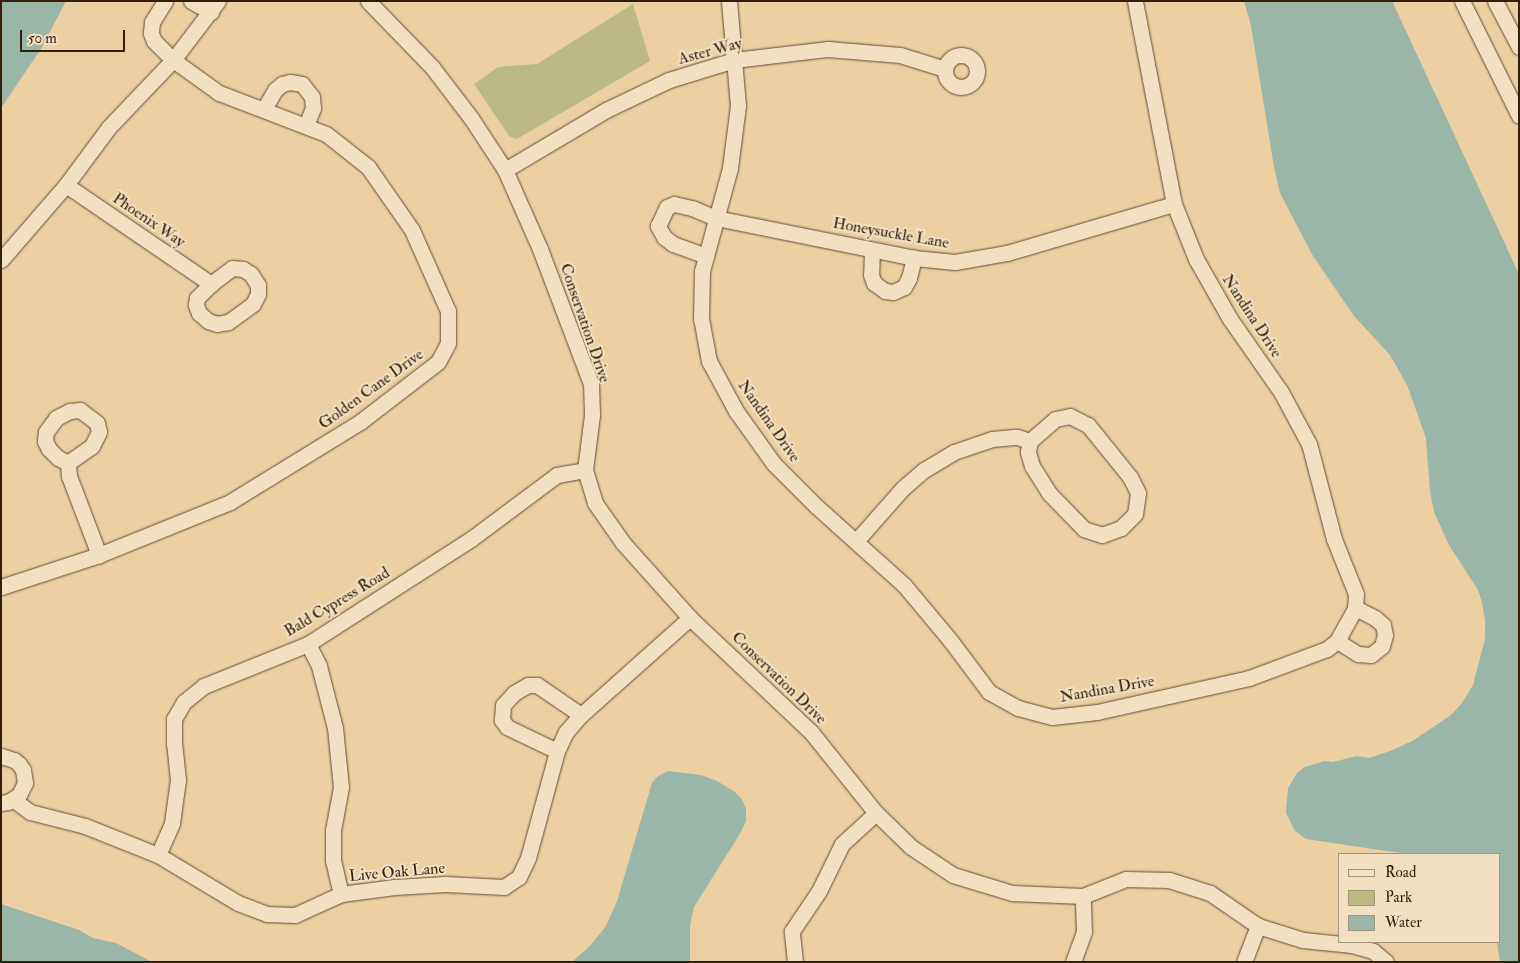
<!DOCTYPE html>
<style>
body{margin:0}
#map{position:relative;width:1520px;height:963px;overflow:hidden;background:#edd0a2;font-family:"IM FELL Double Pica",serif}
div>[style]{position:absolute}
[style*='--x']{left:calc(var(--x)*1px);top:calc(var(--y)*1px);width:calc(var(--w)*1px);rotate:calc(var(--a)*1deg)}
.green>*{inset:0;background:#bbba83}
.water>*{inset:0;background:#99b6a9}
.roads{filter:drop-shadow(0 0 1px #624a31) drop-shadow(0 0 1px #624a31)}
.minor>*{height:15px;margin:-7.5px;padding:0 7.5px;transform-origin:7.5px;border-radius:7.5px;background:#f3e0c3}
.minor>.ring{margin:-7.5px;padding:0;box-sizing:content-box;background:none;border:15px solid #f3e0c3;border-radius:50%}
span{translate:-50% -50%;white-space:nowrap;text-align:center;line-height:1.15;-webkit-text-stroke:4px #f3e0c3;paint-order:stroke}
.street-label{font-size:16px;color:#331d0b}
.frame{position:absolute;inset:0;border:2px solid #331d0b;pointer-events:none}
.legend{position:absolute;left:1338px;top:853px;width:162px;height:90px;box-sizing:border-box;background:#f3e0c3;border:1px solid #a69279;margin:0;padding:6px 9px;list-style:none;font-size:15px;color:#331d0b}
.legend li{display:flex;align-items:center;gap:10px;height:25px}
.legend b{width:25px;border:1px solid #a69279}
.scale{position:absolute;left:20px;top:30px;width:105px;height:22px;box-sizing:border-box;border:2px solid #331d0b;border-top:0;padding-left:6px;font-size:15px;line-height:18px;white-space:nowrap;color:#331d0b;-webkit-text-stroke:4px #f3e0c3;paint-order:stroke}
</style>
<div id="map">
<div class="green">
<i style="clip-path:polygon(633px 4px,650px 61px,517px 139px,509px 136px,474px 84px,498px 67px,537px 64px)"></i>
</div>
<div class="water">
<i style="clip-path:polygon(1px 1px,66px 1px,41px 49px,1px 108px)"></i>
<i style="clip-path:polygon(1244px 1px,1392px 1px,1519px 274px,1519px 962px,1500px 962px,1497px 942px,1499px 854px,1407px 854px,1306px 839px,1295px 831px,1286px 813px,1288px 788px,1297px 773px,1305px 767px,1325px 761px,1333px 762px,1357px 756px,1369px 758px,1393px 750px,1414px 740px,1451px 715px,1462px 703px,1473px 685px,1485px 639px,1485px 620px,1482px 602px,1478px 590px,1449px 545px,1434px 512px,1430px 491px,1426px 438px,1407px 385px,1390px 355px,1354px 316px,1313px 256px,1280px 193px,1274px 167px,1251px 26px)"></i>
<i style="clip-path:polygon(668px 771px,701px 775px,717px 781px,735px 792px,742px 799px,746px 809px,746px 821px,741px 832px,694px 907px,690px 926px,690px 962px,572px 962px,591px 945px,606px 926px,617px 901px,652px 783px,658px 776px)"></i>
<i style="clip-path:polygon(1px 904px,79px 930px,93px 938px,116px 943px,152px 962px,1px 962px)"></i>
</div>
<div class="roads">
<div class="minor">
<i style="--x:191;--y:1;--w:23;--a:29"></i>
<i style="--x:368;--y:1;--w:92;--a:45.9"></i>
<i style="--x:432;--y:67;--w:64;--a:52.6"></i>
<i style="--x:471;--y:118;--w:62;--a:56.8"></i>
<i style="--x:505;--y:170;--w:86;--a:66.1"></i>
<i style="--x:540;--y:249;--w:144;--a:69.3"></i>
<i style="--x:591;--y:384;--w:31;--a:88"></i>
<i style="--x:592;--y:415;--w:55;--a:97.3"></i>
<i style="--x:585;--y:470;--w:34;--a:73"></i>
<i style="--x:595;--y:503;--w:49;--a:55"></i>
<i style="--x:623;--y:543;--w:101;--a:48.2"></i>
<i style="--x:690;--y:618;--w:166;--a:43.3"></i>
<i style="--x:811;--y:732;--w:104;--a:51.3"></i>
<i style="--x:876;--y:813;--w:49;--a:44.2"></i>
<i style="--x:911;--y:847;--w:50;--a:33.7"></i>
<i style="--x:953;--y:875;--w:62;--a:17"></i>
<i style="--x:1012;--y:893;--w:71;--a:2.4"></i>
<i style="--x:1083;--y:896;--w:46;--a:-21.6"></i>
<i style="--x:1126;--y:879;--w:43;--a:1.3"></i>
<i style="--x:1169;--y:880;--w:43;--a:17.6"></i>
<i style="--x:1210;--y:893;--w:58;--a:34.5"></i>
<i style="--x:1258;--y:926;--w:47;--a:17.3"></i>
<i style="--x:1303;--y:940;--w:49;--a:5.8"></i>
<i style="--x:1352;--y:945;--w:22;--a:16"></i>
<i style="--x:1373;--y:951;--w:17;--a:40"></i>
<i style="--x:729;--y:1;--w:105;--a:85.1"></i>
<i style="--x:738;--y:106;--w:63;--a:97.4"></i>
<i style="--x:730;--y:168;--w:107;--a:105.2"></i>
<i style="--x:702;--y:271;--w:47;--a:91.2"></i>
<i style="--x:701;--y:318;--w:44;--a:79.5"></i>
<i style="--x:709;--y:361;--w:57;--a:61.6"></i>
<i style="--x:736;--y:411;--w:65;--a:54.4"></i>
<i style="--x:774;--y:464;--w:59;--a:45"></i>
<i style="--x:816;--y:506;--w:118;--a:41.9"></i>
<i style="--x:904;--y:585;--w:72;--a:50.1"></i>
<i style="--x:950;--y:640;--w:65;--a:53.1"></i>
<i style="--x:989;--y:692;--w:33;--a:29"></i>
<i style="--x:1018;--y:708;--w:35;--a:15"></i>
<i style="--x:1052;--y:717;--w:45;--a:-6.3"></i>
<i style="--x:1097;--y:712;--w:156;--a:-12.6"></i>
<i style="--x:1249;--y:678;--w:83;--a:-20.4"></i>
<i style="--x:1327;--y:649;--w:13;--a:-39"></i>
<i style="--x:1337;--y:641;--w:38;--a:-61"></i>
<i style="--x:1355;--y:608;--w:14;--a:-86"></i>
<i style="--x:1356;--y:594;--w:59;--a:-111.8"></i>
<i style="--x:1334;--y:539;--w:98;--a:-104.7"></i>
<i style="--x:1309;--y:444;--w:59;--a:-118.3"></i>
<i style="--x:1281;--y:392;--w:89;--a:-124.9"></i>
<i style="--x:1230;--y:319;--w:69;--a:-119.5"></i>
<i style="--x:1196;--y:259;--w:59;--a:-111.8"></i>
<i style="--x:1174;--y:204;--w:207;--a:-100.9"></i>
<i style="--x:1462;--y:1;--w:128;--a:63.6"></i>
<i style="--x:1495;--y:1;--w:52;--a:62.4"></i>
<i class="ring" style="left:945px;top:55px;width:17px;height:17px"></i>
<i style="--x:264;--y:109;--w:22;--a:-60"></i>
<i style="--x:275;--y:90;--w:9;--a:-41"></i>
<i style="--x:282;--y:84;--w:8;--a:-14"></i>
<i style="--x:290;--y:82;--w:12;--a:9"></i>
<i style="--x:302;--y:84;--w:16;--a:52"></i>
<i style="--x:312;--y:97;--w:11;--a:85"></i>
<i style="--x:313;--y:108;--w:18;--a:112"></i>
<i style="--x:505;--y:170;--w:117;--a:-30.7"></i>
<i style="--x:606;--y:110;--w:70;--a:-25.5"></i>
<i style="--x:669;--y:80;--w:68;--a:-17.1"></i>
<i style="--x:734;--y:60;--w:95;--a:-6.7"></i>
<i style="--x:828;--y:49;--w:72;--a:4.8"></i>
<i style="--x:900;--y:55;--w:47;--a:17.3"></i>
<i style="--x:66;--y:185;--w:176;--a:34.3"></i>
<i style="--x:211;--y:284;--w:26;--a:-37"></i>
<i style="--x:232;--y:268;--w:11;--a:5"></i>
<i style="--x:243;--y:269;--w:9;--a:32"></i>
<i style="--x:251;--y:274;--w:13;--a:58"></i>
<i style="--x:258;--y:285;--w:9;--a:90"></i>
<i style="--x:258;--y:294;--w:11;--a:117"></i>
<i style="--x:253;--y:304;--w:31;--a:144"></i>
<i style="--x:228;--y:322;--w:11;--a:170"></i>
<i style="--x:217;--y:324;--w:9;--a:-162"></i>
<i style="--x:208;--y:321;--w:12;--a:-138"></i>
<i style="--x:199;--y:313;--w:9;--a:-111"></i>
<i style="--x:196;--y:305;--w:7;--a:-82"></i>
<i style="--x:197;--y:298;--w:20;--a:-45"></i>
<i style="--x:872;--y:250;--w:25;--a:92"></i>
<i style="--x:871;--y:275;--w:9;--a:69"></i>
<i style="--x:874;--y:283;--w:14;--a:36"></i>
<i style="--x:885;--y:291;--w:8;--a:7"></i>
<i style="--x:893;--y:292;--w:12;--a:-24"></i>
<i style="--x:904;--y:287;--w:10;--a:-61"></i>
<i style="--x:909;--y:278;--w:21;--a:-76"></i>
<i style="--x:706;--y:256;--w:35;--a:-160"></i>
<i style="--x:673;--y:244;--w:11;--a:-142"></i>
<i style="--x:664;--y:237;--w:13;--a:-119"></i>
<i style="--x:658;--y:226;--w:21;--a:-65"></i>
<i style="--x:667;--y:207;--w:8;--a:-23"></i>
<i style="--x:674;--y:204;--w:18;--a:13"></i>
<i style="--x:692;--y:208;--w:26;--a:23"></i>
<i style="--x:716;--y:218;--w:202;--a:11.4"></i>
<i style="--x:914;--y:258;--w:41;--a:5.6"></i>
<i style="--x:955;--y:262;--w:53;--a:-9.8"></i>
<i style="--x:1007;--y:253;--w:174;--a:-16.4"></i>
<i style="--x:1;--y:260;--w:99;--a:-49.1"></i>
<i style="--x:66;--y:185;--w:72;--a:-53.4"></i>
<i style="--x:109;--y:127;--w:93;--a:-46.3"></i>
<i style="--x:173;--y:60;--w:74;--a:-52.7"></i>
<i style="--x:68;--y:463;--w:11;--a:-153"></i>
<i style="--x:58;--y:458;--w:13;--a:-135"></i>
<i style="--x:49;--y:449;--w:9;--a:-117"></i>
<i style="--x:45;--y:441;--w:9;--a:-84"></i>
<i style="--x:46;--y:432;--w:17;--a:-54"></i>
<i style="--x:56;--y:418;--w:16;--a:-27"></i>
<i style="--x:70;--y:411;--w:10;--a:-6"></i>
<i style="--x:80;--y:410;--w:21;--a:37"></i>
<i style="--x:97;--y:423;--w:9;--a:77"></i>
<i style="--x:99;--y:432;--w:16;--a:117"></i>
<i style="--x:92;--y:446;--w:29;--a:145"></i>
<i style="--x:68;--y:463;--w:13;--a:86"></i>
<i style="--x:69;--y:476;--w:85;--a:69.2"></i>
<i style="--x:857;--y:540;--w:69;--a:-48.5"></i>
<i style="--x:903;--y:488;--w:28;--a:-41"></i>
<i style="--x:924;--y:470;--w:35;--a:-31"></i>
<i style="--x:954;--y:452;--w:40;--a:-18.9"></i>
<i style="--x:992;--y:439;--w:25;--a:-5"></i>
<i style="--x:1017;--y:437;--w:14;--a:17"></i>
<i style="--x:1030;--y:441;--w:33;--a:-41"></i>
<i style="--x:1055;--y:419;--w:15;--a:-11"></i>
<i style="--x:1070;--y:416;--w:20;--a:27"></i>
<i style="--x:1088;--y:425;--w:67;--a:51.1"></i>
<i style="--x:1130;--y:477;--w:18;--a:63"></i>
<i style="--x:1138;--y:493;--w:21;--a:98"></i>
<i style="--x:1135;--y:514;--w:20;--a:135"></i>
<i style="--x:1121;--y:528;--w:20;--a:160"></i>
<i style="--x:1102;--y:535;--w:19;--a:-162"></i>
<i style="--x:1084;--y:529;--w:50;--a:-134.2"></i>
<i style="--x:1049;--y:493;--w:32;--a:-122"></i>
<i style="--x:1032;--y:466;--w:15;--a:-106"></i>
<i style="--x:1028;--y:452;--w:11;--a:-80"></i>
<i style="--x:1;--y:587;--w:103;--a:-18.1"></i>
<i style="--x:99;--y:555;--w:141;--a:-22"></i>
<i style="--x:230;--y:502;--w:153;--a:-31.6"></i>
<i style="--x:360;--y:422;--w:98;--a:-37.6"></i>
<i style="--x:438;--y:362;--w:21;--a:-62"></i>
<i style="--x:448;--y:343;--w:32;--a:-90"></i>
<i style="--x:448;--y:311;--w:89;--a:-114"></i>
<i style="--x:412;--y:230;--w:77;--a:-124.9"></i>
<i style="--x:368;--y:167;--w:53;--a:-141.8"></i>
<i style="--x:326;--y:134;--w:115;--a:-159"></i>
<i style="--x:219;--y:93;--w:57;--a:-144.3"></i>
<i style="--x:173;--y:60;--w:27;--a:-135"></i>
<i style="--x:154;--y:41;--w:9;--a:-111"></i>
<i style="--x:151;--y:33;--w:11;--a:-85"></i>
<i style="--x:152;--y:22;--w:25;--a:-58"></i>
<i style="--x:1337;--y:641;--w:25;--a:32"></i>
<i style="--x:1358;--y:654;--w:13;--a:4"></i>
<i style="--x:1371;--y:655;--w:14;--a:-39"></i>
<i style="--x:1382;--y:646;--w:11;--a:-75"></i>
<i style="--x:1385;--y:635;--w:10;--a:-101"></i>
<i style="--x:1383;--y:625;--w:11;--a:-139"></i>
<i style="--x:1375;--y:618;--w:22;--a:-153"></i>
<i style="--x:308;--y:644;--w:25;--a:63"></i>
<i style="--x:319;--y:666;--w:64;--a:75.5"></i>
<i style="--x:335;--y:728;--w:59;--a:84.2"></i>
<i style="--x:341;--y:787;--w:44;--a:100.5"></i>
<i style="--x:333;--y:830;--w:30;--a:90"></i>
<i style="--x:333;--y:860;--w:35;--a:77"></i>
<i style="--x:557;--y:751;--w:55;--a:-154.4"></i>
<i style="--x:507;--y:727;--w:9;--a:-126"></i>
<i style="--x:502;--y:720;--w:15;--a:-86"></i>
<i style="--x:503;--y:705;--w:16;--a:-47"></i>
<i style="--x:514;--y:693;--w:16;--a:-30"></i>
<i style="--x:528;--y:685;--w:9;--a:0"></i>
<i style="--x:537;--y:685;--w:53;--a:34.3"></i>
<i style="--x:1;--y:756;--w:14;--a:17"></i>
<i style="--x:14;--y:760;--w:6;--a:39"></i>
<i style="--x:19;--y:764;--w:7;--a:56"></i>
<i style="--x:23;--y:770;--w:13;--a:81"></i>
<i style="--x:25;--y:783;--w:13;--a:117"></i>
<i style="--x:19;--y:795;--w:13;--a:148"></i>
<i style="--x:8;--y:802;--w:7;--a:172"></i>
<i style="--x:14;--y:800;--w:20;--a:37"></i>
<i style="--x:30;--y:812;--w:57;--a:14.3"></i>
<i style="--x:85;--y:826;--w:79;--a:21.7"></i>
<i style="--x:158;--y:855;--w:93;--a:31"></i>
<i style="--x:238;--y:903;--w:31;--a:21"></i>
<i style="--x:267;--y:914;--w:28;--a:2"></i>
<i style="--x:295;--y:915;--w:51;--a:-24.5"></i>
<i style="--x:341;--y:894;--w:54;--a:-7.4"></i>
<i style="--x:395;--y:887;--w:50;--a:-3.4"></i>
<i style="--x:445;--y:884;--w:59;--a:2.9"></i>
<i style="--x:504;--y:887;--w:18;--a:-34"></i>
<i style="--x:519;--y:877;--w:21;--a:-65"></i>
<i style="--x:528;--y:858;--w:111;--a:-74.8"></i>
<i style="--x:557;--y:751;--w:21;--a:-65"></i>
<i style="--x:566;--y:732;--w:23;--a:-49"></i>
<i style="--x:581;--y:715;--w:146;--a:-41.7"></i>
<i style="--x:158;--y:855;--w:35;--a:-66"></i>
<i style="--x:172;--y:823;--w:43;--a:-82.1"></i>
<i style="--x:178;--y:780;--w:36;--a:-96"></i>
<i style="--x:174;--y:744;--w:25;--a:-90"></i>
<i style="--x:174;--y:719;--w:20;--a:-60"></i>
<i style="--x:184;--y:702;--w:26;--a:-39"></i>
<i style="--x:204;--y:686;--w:112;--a:-22"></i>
<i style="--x:308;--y:644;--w:194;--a:-32.8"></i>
<i style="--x:471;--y:539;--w:107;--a:-36.7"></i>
<i style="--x:557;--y:475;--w:28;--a:-10"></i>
<i style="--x:795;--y:962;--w:31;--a:-96"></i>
<i style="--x:792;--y:931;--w:48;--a:-56"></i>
<i style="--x:819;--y:891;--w:52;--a:-63.9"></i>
<i style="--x:842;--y:844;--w:46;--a:-42.4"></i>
<i style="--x:1073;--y:962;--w:32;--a:-70"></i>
<i style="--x:1084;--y:932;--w:36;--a:-92"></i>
<i style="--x:1244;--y:962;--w:39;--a:-69"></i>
</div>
</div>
<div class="street-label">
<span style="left:710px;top:51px;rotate:-15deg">Aster Way</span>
<span style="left:149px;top:220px;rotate:34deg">Phoenix Way</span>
<span style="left:891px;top:233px;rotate:10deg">Honeysuckle Lane</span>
<span style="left:1252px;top:316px;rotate:57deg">Nandina Drive</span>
<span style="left:585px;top:323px;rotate:71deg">Conservation Drive</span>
<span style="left:371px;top:389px;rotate:-36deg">Golden Cane Drive</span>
<span style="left:769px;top:421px;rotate:55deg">Nandina Drive</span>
<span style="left:337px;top:602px;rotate:-31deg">Bald Cypress Road</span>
<span style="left:779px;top:678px;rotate:44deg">Conservation Drive</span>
<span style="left:1107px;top:689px;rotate:-10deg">Nandina Drive</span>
<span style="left:397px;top:872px;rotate:-5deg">Live Oak Lane</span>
</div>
<div class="frame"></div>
<ul class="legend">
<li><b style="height:6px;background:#f3e0c3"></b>Road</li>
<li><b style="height:14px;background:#bbba83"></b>Park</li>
<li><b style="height:14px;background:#99b6a9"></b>Water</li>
</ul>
<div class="scale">50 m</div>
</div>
